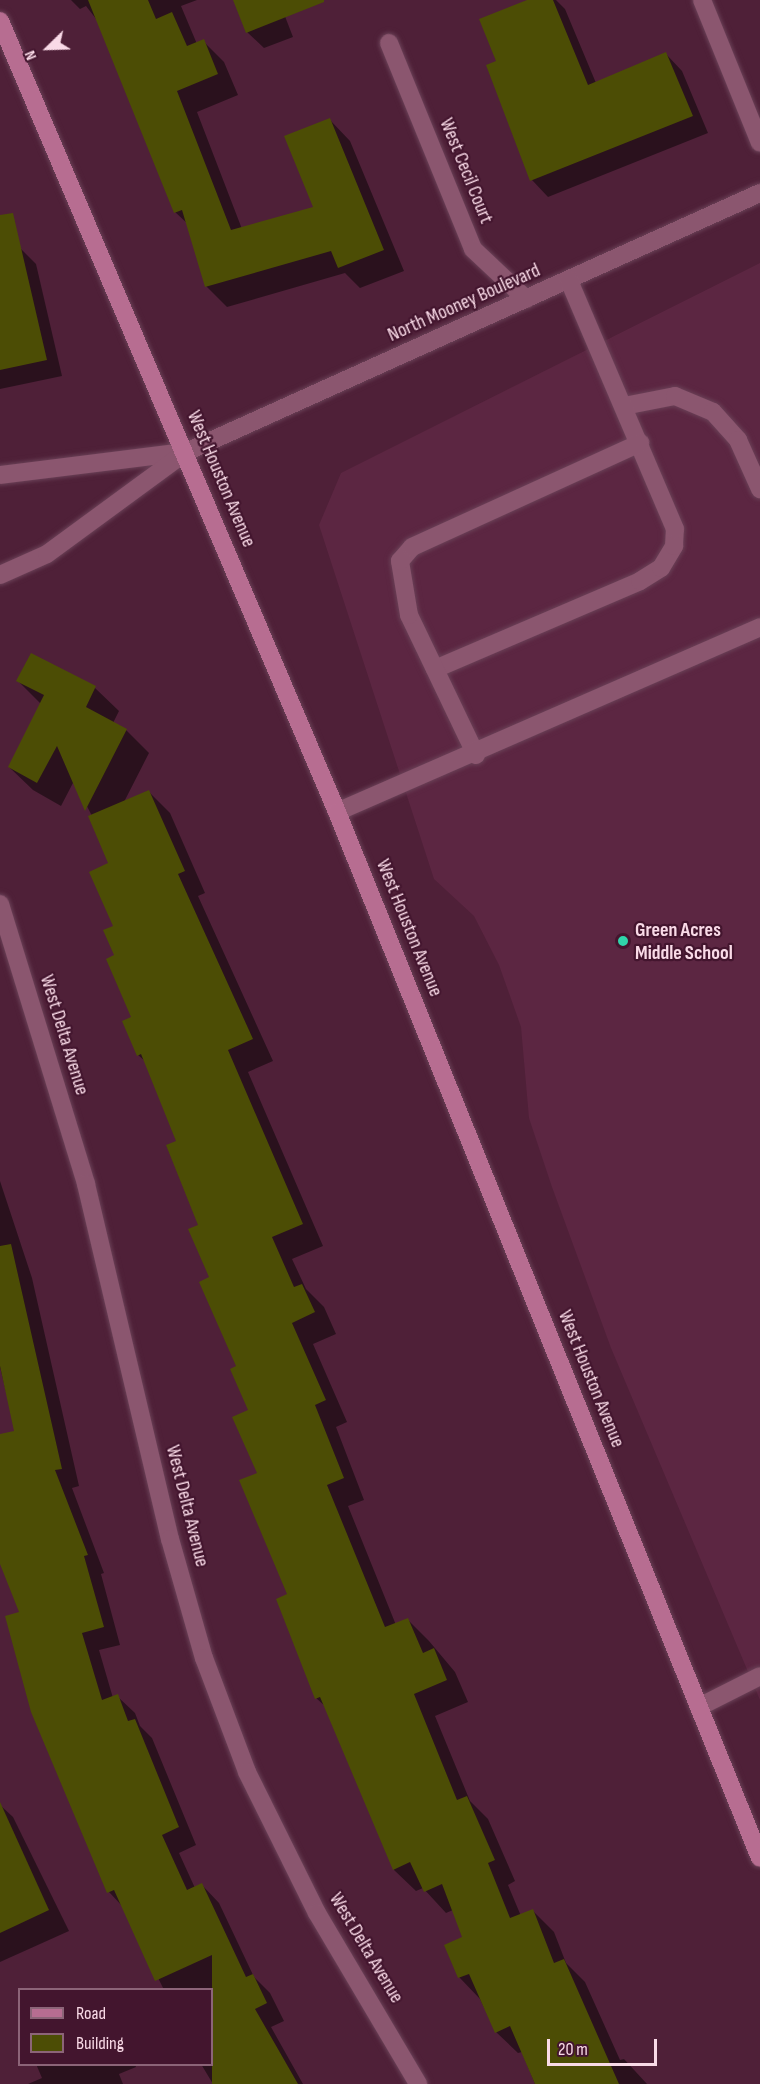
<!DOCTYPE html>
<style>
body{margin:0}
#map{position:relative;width:760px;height:2084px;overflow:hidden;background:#4f2038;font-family:"Sofia Sans Condensed",sans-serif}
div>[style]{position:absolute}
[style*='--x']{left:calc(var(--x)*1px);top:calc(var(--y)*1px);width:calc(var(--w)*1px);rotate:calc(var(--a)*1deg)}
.built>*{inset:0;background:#5c2642}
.shadow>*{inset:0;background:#0007}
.building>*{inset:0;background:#4c4d05}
.roads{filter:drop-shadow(0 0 2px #6a4157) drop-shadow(0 0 2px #6a4157)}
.minor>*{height:18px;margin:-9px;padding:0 9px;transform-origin:9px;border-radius:9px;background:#8b566f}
.major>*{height:18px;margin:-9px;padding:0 9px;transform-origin:9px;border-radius:9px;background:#b76d91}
.dots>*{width:16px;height:16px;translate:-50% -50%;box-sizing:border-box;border:3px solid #43152e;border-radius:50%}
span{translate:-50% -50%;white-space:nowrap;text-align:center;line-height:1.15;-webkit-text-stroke:4.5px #43152e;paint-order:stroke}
.street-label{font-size:20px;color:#f9dae7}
.poi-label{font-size:20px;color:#f9dae7;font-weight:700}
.left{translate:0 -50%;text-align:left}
.legend{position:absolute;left:18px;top:1988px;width:195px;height:78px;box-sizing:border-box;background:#43152e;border:2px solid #8c6478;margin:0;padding:8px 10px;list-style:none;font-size:18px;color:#f9dae7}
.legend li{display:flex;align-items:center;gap:12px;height:30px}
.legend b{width:30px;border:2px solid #8c6478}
.north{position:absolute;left:18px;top:18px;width:60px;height:60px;-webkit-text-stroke:4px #43152e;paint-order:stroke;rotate:247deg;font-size:16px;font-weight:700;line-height:24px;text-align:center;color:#f9dae7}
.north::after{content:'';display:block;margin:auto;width:21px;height:27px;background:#f9dae7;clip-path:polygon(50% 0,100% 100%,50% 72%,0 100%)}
.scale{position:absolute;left:547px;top:2039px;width:110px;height:27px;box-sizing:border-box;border:3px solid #f9dae7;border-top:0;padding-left:8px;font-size:18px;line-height:21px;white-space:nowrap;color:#f9dae7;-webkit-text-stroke:4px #43152e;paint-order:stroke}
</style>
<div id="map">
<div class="built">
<i style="clip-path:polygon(760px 263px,760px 1700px,611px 1348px,552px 1187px,529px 1118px,521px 1027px,499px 965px,474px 916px,434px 879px,319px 525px,341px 473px)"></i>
</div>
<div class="shadow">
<i style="clip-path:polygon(71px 0,197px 0,181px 6px,197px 44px,203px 41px,224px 62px,238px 95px,197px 112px,242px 229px,315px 208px,330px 120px,350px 141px,404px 271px,360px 288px,345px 273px,227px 307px,206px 286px,189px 225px,175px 212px,100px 24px,86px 6px,80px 9px)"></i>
<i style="clip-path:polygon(235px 0,295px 0,281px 6px,293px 37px,264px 48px,247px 32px)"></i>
<i style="clip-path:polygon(531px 0,556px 0,565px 9px,596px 83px,666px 54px,682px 71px,708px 133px,548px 197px,532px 180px,498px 62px)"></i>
<i style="clip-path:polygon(19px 247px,36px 264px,62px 376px,0 389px,0 251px)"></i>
<i style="clip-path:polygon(31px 655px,95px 688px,119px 711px,113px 723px,126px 730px,149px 753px,124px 802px,148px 791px,170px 813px,205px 893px,198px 896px,273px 1061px,248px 1072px,323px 1246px,292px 1259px,306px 1289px,324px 1307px,336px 1334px,313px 1344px,347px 1422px,336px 1427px,364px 1500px,348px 1506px,396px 1625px,408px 1620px,429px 1641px,455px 1672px,468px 1702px,435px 1716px,470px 1801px,488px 1819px,515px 1881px,508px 1885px,521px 1916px,533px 1911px,554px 1932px,566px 1963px,585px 1982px,620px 2060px,624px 2059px,647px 2084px,535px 2084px,522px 2052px,518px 2053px,496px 2032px,480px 1999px,459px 1977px,464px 1938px,453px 1910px,446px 1913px,423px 1888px,416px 1891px,394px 1870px,326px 1707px,316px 1698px,259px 1474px,250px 1410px,211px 1278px,178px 1141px,146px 1062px,138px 1055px,133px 1017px,116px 956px,110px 864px,92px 816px,74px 781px,61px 806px,33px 790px,9px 767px,41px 704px,18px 681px)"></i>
<i style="clip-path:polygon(0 1181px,32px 1278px,79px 1486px,72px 1488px,104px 1573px,101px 1574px,120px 1645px,99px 1650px,113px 1698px,117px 1696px,135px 1713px,140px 1726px,152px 1738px,196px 1845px,179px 1853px,195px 1888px,202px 1885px,219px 1903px,254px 1977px,270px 1993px,284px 2021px,271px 2027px,303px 2084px,213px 2084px,201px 2064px,212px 2064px,212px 1990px,164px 1990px,124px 1908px,109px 1892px,21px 1613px,0 1562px,0 1436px,16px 1432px,0 1367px)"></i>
<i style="clip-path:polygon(0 1805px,13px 1817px,69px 1931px,0 1962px)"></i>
<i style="clip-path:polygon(36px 2064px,135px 2064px,136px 2067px,119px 2074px,123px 2084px,28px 2084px,42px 2078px)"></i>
</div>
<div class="building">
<i style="clip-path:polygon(88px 0,148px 0,156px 19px,172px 12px,187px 46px,204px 39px,218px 74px,177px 91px,231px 230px,313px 207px,284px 136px,330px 118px,384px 250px,338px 268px,331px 251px,205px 287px,182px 210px,174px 213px)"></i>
<i style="clip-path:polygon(233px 0,324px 0,324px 2px,246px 33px)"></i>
<i style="clip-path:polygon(527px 0,553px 0,588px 85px,666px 52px,693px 116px,530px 181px,486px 65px,496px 61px,479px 19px)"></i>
<i style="clip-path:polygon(13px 213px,47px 360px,0 370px,0 215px)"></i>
<i style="clip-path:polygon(31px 653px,96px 686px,86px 707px,127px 729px,85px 811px,57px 746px,37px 783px,8px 767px,44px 695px,16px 681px)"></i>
<i style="clip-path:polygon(149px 790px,185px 871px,178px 874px,253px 1039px,228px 1050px,303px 1224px,272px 1237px,294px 1287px,302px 1284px,315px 1312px,292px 1323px,326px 1400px,315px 1405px,344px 1478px,327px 1485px,385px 1627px,408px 1618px,423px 1653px,434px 1648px,447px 1680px,414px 1694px,457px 1800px,467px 1796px,495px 1860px,488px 1863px,510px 1918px,533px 1909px,554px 1963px,564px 1959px,619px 2084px,535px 2084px,510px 2026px,495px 2033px,469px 1974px,458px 1978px,444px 1945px,462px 1937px,442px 1884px,424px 1892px,410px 1862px,393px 1870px,320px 1697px,315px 1699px,276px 1599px,287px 1594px,239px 1480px,257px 1473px,232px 1417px,248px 1410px,230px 1369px,236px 1366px,199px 1282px,209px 1277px,188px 1229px,198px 1225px,166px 1145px,176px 1141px,141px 1054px,137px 1056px,122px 1021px,131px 1017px,106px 959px,114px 955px,103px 930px,113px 926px,89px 872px,108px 863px,88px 816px)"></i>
<i style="clip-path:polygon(11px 1244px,62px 1469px,55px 1470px,88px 1555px,84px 1556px,104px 1627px,82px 1633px,102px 1700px,118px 1694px,128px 1721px,135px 1719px,179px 1827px,162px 1835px,187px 1890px,202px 1883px,246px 1977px,253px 1974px,267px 2003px,255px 2009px,298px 2084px,212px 2084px,212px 1955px,155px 1981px,114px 1890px,107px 1893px,31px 1712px,5px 1616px,19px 1612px,0 1564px,0 1434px,14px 1431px,0 1366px,0 1246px)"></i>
<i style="clip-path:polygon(0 1802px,49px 1910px,0 1933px)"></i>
</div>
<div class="roads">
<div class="minor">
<i style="--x:702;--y:0;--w:154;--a:67.9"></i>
<i style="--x:389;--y:43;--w:222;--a:67.8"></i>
<i style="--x:473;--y:249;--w:73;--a:43.3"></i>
<i style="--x:624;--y:406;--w:52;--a:-11.1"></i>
<i style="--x:675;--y:396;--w:41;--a:22.8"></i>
<i style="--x:713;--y:412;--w:38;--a:48"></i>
<i style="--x:738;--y:440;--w:54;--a:65.8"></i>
<i style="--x:0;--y:475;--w:185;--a:-7.1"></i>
<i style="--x:0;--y:575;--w:51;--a:-24.1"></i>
<i style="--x:47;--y:554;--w:172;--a:-36.3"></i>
<i style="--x:186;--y:452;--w:630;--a:-24.29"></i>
<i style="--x:435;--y:669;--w:223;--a:-23.2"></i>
<i style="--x:640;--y:581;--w:25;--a:-32"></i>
<i style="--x:661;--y:568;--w:26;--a:-59"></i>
<i style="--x:674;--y:546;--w:17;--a:-87"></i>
<i style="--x:675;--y:529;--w:271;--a:-113.1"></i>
<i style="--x:476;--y:755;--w:155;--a:-115.6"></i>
<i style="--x:409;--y:615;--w:55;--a:-99.5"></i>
<i style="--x:400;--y:561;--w:18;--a:-49"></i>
<i style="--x:412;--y:547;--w:251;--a:-24.5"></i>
<i style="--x:337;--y:812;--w:462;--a:-23.6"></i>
<i style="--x:0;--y:904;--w:293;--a:72.9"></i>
<i style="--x:86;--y:1184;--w:365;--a:76.7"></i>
<i style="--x:170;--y:1539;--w:124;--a:74.1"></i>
<i style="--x:204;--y:1658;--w:122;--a:69.3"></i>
<i style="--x:247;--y:1772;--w:157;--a:63.6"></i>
<i style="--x:317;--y:1913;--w:199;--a:59.4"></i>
<i style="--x:699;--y:1707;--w:68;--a:-26.9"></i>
</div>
<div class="major">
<i style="--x:0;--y:21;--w:860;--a:66.92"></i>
<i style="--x:337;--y:812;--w:1128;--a:67.98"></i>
</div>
</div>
<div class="dots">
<i style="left:623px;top:941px;background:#30d4aa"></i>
</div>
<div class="street-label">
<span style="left:466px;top:171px;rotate:68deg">West Cecil Court</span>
<span style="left:464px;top:303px;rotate:-24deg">North Mooney Boulevard</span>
<span style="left:221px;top:479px;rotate:67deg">West Houston Avenue</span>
<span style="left:409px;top:928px;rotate:68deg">West Houston Avenue</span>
<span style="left:64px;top:1035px;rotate:73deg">West Delta Avenue</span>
<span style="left:591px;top:1379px;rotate:68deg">West Houston Avenue</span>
<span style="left:187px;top:1506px;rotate:76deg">West Delta Avenue</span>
<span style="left:366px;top:1948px;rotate:59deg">West Delta Avenue</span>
</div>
<div class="poi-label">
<span class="left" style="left:635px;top:942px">Green Acres<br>Middle School</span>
</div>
<ul class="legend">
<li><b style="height:8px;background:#b76d91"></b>Road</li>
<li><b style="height:16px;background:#4c4d05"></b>Building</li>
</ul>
<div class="north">N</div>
<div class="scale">20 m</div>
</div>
